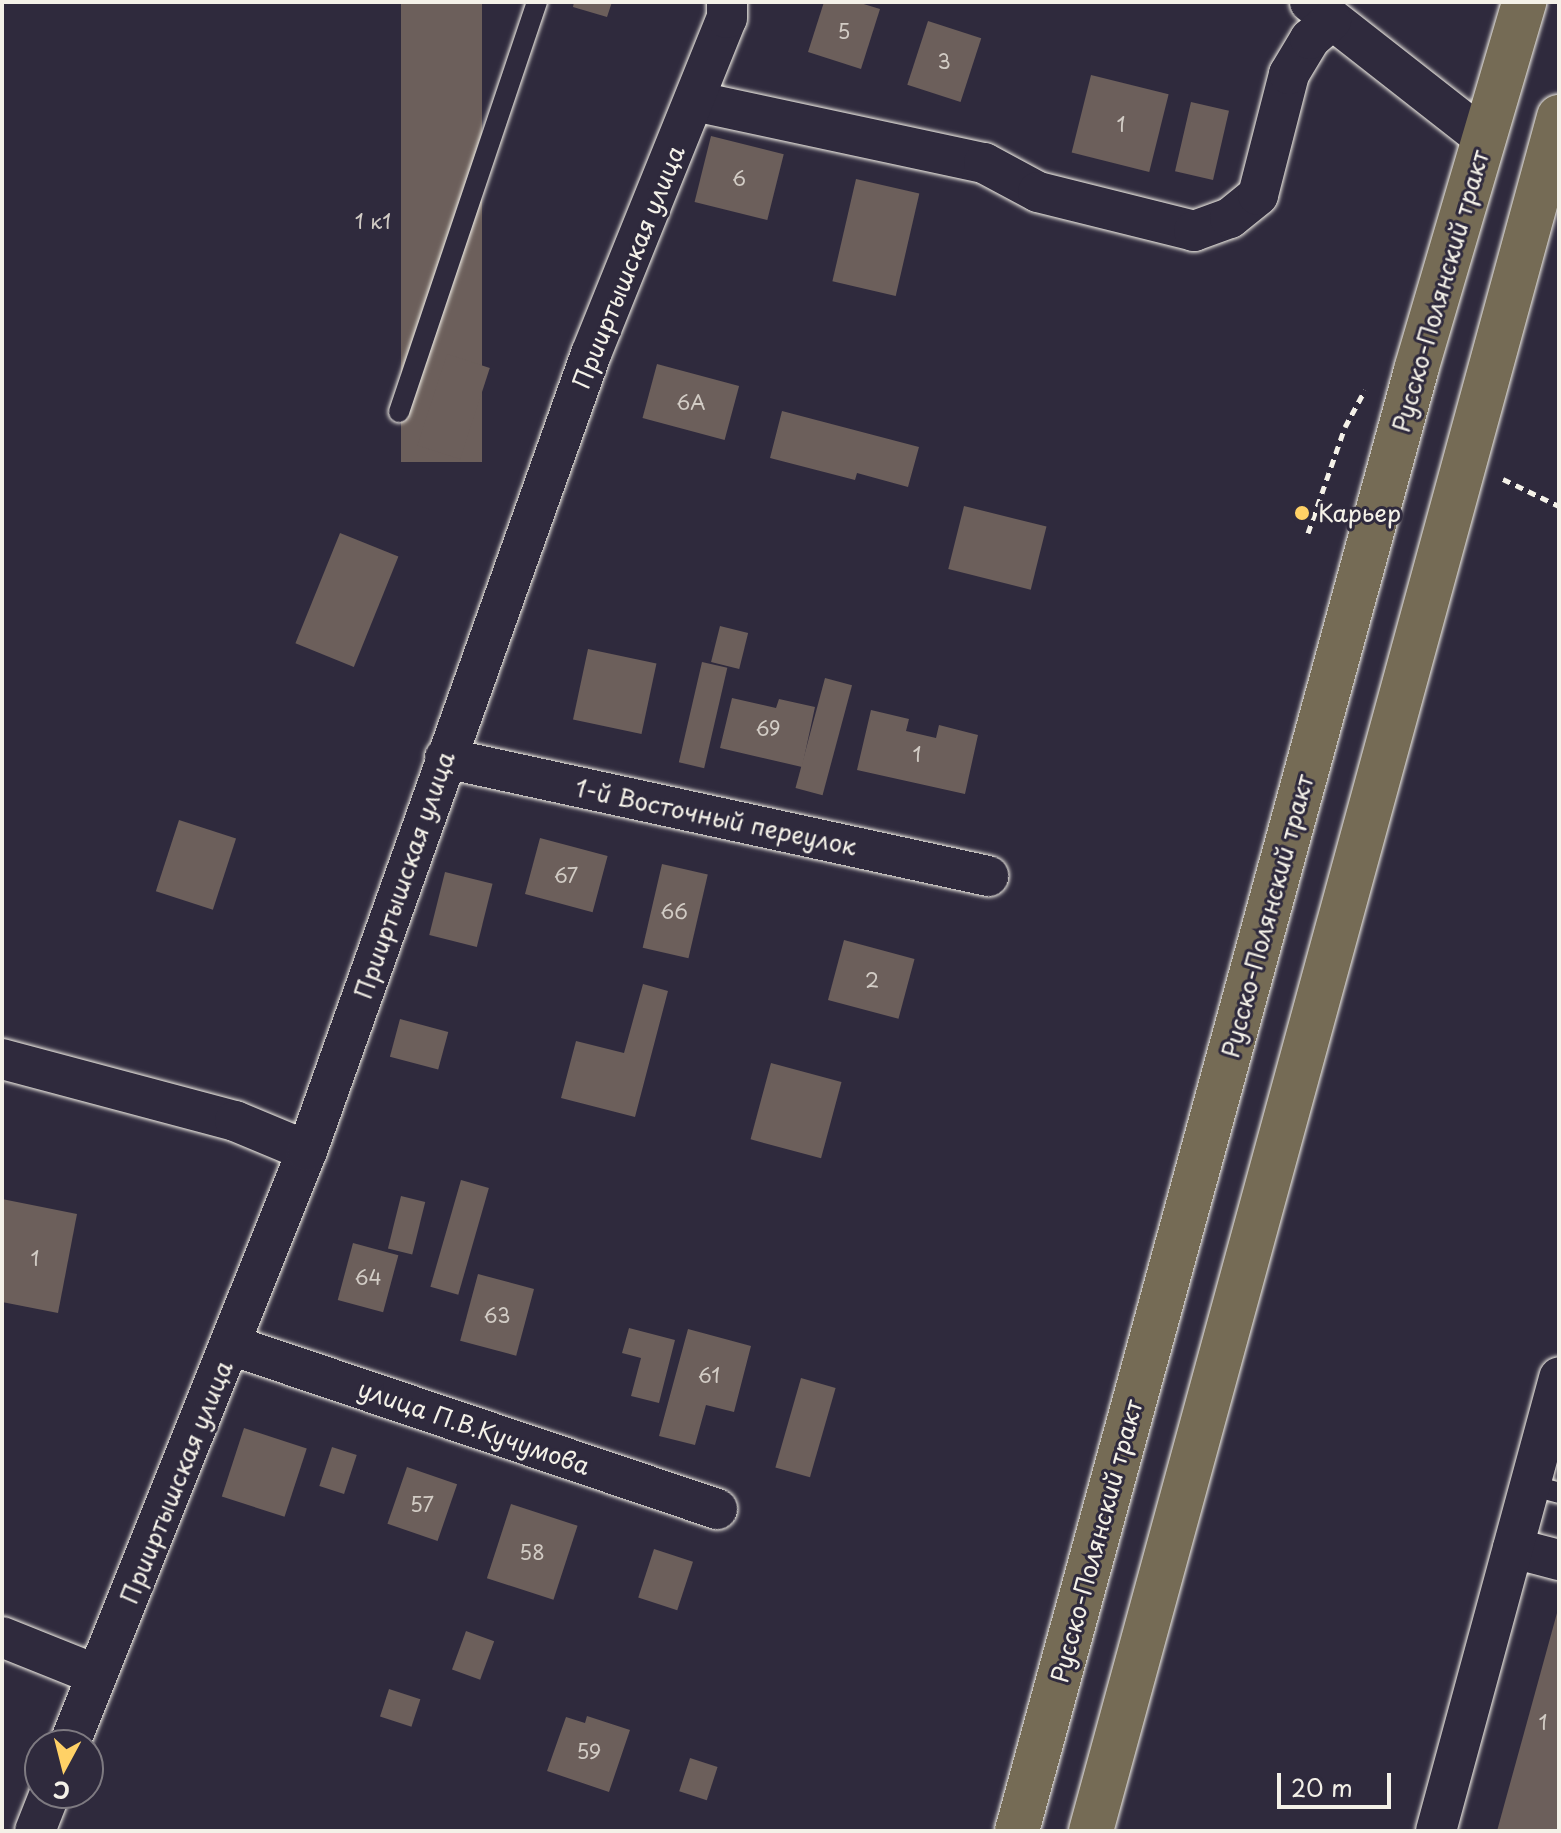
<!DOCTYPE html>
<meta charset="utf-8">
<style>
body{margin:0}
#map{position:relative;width:1561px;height:1833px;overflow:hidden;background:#2f2a3d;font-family:"Playpen Sans",sans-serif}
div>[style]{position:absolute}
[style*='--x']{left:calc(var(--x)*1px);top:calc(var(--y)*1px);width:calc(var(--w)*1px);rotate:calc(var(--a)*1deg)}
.building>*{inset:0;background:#6c5f5b;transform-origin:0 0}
.path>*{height:5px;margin-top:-2.5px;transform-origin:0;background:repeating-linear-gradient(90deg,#f4f1e8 0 8px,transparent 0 14px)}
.roads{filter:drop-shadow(0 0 2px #f4f1e8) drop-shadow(0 0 2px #f4f1e8)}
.lane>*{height:20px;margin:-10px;padding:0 10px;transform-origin:10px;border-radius:10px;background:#2f2a3d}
.street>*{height:40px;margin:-20px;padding:0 20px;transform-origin:20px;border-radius:20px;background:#2f2a3d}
.primary>*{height:44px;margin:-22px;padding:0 22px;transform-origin:22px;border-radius:22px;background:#756b55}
.dots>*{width:22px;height:22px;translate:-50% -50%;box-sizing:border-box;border:4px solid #2f2a3d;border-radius:50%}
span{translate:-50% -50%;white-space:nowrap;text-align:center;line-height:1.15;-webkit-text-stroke:6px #2f2a3d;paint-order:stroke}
.number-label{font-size:20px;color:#d2ccc5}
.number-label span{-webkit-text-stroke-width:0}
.street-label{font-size:24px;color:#f4f1e8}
.poi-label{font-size:24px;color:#f4f1e8}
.left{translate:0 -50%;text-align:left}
.frame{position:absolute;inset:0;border:4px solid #f4f1e8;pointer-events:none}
.north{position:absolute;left:24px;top:1729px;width:80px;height:80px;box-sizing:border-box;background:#2f2a3d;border:2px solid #7e7a81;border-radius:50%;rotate:187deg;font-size:22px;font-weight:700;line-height:32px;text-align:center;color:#f4f1e8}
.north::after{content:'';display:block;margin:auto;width:28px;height:36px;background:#ffd166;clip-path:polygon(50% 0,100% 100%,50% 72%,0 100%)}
.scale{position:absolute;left:1277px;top:1773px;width:114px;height:36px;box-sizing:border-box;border:4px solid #f4f1e8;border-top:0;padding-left:10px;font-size:24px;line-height:28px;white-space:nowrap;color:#f4f1e8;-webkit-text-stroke:6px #2f2a3d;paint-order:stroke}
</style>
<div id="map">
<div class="building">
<i style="left:401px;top:2px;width:81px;height:460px"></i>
<i style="clip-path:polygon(574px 2px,612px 2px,607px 17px,573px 7px)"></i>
<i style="clip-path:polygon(824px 2px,857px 2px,880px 9px,861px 69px,808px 52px)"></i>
<i style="left:928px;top:21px;width:56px;height:67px;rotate:18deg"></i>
<i style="left:1091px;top:75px;width:80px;height:80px;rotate:14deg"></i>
<i style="left:1191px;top:102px;width:39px;height:71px;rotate:13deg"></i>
<i style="left:711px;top:136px;width:75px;height:68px;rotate:14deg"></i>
<i style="left:856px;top:179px;width:65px;height:105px;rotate:13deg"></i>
<i style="left:447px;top:354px;width:45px;height:96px;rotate:18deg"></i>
<i style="left:657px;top:364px;width:85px;height:56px;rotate:15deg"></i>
<i style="clip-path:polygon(782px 411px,919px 447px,908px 487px,857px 473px,855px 480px,770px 458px)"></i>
<i style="left:964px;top:506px;width:85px;height:65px;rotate:14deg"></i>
<i style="left:340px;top:533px;width:63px;height:119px;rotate:22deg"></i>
<i style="left:720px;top:626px;width:29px;height:37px;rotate:14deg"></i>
<i style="left:588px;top:649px;width:70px;height:72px;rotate:12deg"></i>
<i style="left:702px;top:662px;width:26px;height:103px;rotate:13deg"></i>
<i style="left:825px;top:678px;width:28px;height:114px;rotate:15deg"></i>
<i style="clip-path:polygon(732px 698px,776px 708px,779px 699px,815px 707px,802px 767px,720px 748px)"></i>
<i style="clip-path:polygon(871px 710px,909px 719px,906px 731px,936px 738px,939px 725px,978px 735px,965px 794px,857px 770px)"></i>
<i style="left:179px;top:820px;width:60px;height:75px;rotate:18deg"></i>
<i style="left:540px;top:838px;width:70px;height:58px;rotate:15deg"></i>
<i style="left:662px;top:864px;width:47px;height:86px;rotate:13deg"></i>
<i style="left:445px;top:872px;width:49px;height:65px;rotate:14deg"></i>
<i style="left:844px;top:940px;width:73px;height:62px;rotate:15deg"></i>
<i style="clip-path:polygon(643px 984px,668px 991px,635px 1117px,561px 1098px,576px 1041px,624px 1053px)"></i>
<i style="left:400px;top:1019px;width:50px;height:39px;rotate:15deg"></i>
<i style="left:771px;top:1063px;width:73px;height:79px;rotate:15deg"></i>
<i style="left:461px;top:1180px;width:29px;height:111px;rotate:16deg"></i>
<i style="left:401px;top:1196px;width:25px;height:54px;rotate:14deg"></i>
<i style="clip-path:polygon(2px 1199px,77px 1214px,58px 1313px,2px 1302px)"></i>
<i style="left:353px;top:1243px;width:47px;height:59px;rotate:15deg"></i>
<i style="left:478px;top:1274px;width:58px;height:69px;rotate:15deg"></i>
<i style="clip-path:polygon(629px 1328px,675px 1340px,659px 1403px,631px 1396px,641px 1358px,622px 1353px)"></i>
<i style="clip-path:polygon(688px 1329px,751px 1346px,734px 1412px,706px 1405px,695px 1445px,659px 1436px)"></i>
<i style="left:801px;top:1378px;width:36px;height:93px;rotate:16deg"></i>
<i style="left:244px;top:1428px;width:66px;height:72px;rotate:18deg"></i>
<i style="left:332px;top:1447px;width:26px;height:41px;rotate:18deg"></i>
<i style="left:407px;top:1467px;width:53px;height:60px;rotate:19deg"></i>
<i style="left:511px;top:1504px;width:70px;height:78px;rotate:18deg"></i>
<i style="left:654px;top:1549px;width:41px;height:51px;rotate:18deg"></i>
<i style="clip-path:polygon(1557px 1613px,1559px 1831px,1497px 1831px)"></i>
<i style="left:466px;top:1631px;width:30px;height:41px;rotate:20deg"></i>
<i style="left:389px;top:1689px;width:33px;height:29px;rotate:18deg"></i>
<i style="clip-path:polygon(587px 1716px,630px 1730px,609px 1792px,547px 1771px,566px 1717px,585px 1723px)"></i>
<i style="left:690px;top:1758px;width:29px;height:35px;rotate:18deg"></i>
</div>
<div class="path">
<i style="--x:1503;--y:479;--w:62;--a:25.7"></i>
<i style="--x:1308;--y:533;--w:112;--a:-70.8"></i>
<i style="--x:1345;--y:427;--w:42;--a:-61.6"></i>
</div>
<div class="roads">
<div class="lane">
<i style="--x:399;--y:412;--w:433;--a:-71.4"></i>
<i style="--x:1530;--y:1485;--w:30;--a:15"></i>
</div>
<div class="street">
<i style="--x:1310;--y:2;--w:222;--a:38.1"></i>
<i style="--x:694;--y:101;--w:297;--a:12.1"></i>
<i style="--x:984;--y:163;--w:61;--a:28.2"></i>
<i style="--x:1038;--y:192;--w:161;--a:14"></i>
<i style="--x:1194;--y:231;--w:38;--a:-20"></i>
<i style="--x:1230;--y:218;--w:36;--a:-39"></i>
<i style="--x:1258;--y:195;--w:125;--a:-75.6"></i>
<i style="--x:1289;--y:74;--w:41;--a:-59"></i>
<i style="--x:1310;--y:39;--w:28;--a:-41"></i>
<i style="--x:445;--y:758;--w:556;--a:12.26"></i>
<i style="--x:2;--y:1059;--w:241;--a:14.9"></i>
<i style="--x:235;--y:1121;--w:78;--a:22.6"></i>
<i style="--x:231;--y:1345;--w:513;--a:18.65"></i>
<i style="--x:1513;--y:1548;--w:48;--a:14.6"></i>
<i style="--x:2;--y:1637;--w:102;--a:21.8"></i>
<i style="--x:69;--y:1745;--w:640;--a:-68.17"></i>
<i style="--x:307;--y:1151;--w:846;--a:-70.39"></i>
<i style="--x:591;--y:354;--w:362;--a:-68"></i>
<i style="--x:727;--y:18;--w:16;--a:-90"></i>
<i style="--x:35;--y:1831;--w:41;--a:-68.5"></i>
<i style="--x:1436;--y:1831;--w:470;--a:-74.8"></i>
</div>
<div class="primary">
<i style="--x:1017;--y:1831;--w:1515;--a:-74.72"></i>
<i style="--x:1416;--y:370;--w:384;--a:-73.6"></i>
<i style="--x:1091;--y:1831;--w:1777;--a:-74.73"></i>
</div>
</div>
<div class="dots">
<i style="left:1302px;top:513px;background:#ffd166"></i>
</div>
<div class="number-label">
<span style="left:844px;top:31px">5</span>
<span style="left:944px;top:61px">3</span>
<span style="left:1121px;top:124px">1</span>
<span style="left:739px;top:178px">6</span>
<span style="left:373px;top:221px">1 к1</span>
<span style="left:691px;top:402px">6А</span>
<span style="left:768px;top:728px">69</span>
<span style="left:917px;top:754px">1</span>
<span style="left:566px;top:875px">67</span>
<span style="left:674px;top:911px">66</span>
<span style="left:872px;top:980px">2</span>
<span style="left:35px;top:1258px">1</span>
<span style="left:368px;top:1277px">64</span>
<span style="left:497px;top:1315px">63</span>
<span style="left:709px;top:1375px">61</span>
<span style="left:422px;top:1504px">57</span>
<span style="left:532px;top:1552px">58</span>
<span style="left:1543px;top:1722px">1</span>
<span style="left:589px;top:1751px">59</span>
</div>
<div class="street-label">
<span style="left:628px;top:267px;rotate:-68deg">Прииртышская улица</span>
<span style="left:1440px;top:291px;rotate:-74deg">Русско-Полянский тракт</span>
<span style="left:716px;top:817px;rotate:12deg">1-й Восточный переулок</span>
<span style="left:404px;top:875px;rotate:-71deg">Прииртышская улица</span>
<span style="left:1267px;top:916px;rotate:-75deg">Русско-Полянский тракт</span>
<span style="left:474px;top:1427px;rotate:19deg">улица П.В.Кучумова</span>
<span style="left:176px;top:1482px;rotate:-68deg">Прииртышская улица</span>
<span style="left:1096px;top:1541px;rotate:-75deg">Русско-Полянский тракт</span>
</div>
<div class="poi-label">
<span class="left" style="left:1318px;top:513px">Карьер</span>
</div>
<div class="frame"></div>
<div class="north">С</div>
<div class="scale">20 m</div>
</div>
